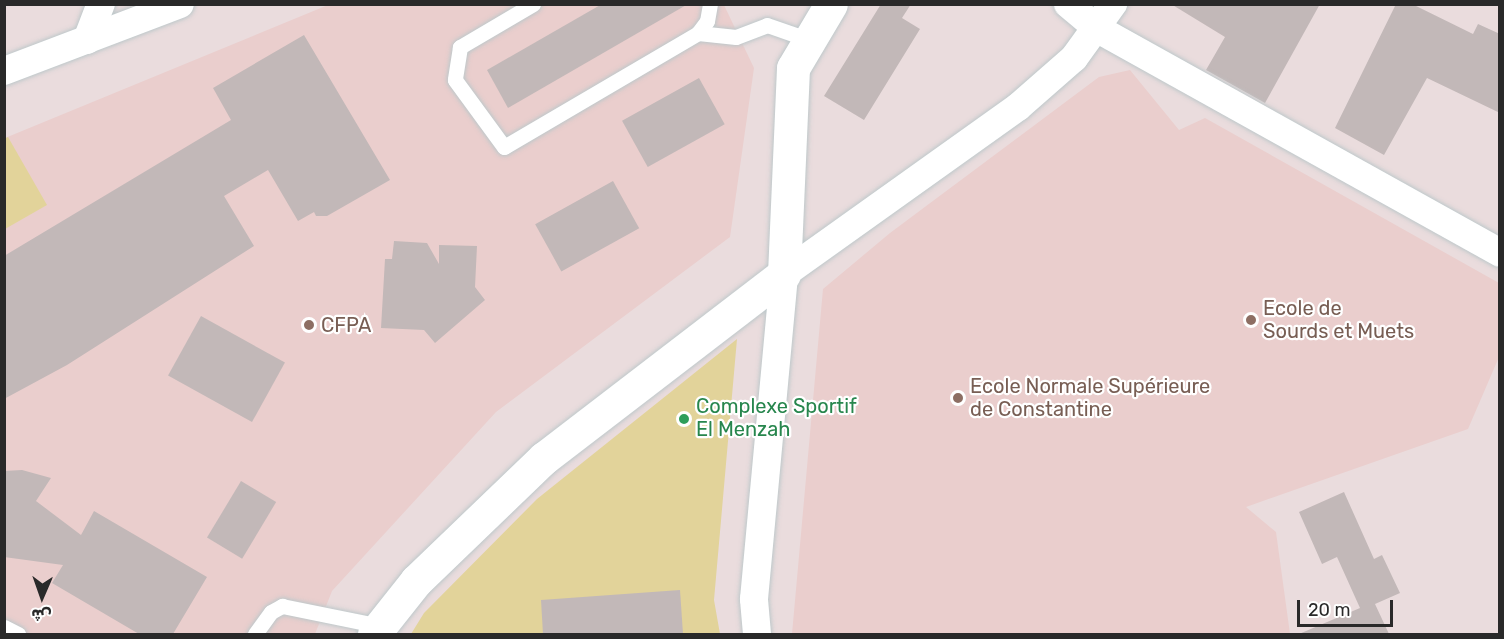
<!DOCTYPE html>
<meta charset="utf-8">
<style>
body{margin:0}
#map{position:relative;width:1504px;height:639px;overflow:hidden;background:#eadcdd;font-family:Rubik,Cairo,sans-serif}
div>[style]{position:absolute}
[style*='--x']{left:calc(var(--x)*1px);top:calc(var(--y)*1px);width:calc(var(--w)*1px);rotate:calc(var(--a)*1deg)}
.education>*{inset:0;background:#eacecd}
.pitch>*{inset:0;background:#e2d39a}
.building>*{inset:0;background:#c2b8b8;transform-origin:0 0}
.roads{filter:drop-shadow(0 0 2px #bec8ca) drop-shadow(0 0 2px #bec8ca)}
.lane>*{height:15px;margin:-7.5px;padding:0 7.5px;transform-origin:7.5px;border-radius:7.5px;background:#fff}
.street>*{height:28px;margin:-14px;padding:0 14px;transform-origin:14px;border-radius:14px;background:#fff}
.secondary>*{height:33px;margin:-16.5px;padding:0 16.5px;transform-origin:16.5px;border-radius:16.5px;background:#fff}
.dots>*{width:16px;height:16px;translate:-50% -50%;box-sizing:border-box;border:3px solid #fff;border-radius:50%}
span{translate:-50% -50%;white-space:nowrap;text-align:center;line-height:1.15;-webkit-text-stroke:4.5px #fff;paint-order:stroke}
.education-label{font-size:20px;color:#785e54}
.left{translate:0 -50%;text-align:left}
.leisure-label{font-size:20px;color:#27864d}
.frame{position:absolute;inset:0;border:6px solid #292929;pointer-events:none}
.north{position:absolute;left:12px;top:567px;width:60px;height:60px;-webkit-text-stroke:4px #fff;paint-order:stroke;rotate:182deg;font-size:16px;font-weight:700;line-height:24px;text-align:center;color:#292929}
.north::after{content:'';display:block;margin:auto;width:21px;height:27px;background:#292929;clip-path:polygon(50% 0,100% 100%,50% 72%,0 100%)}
.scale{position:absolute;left:1297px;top:600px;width:96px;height:27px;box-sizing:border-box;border:3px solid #292929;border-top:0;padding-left:8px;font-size:18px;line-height:21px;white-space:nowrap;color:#292929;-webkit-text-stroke:4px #fff;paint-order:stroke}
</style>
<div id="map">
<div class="education">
<i style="clip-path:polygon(328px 5px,724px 5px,754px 68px,730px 237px,496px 412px,332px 591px,315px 634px,5px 634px,5px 138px)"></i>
<i style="clip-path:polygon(1130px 70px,1179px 130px,1205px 118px,1499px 283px,1499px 357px,1468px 429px,1246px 507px,1276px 532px,1290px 634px,792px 634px,823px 289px,890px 233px,1099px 77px)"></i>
</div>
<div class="pitch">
<i style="clip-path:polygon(8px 137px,47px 205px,5px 229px,4px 139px)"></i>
<i style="clip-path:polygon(737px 339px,714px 600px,720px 634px,411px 634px,424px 613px,537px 499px)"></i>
</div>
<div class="building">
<i style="clip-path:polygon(602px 4px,688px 4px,508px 108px,487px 70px)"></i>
<i style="clip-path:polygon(881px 4px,911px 4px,902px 18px,920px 29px,864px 120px,824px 96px)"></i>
<i style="clip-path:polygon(1171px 4px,1320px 4px,1265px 103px,1206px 70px,1225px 37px)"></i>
<i style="clip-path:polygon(1396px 4px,1412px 4px,1473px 34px,1478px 24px,1500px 34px,1500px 113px,1427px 78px,1384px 155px,1335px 128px)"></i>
<i style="clip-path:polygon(304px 35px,390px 180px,327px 216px,316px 216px,314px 212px,298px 221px,268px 170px,224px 196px,254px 246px,67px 365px,4px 399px,4px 256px,231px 120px,213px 88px)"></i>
<i style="left:699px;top:78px;width:53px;height:88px;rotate:61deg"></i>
<i style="left:613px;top:181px;width:54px;height:89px;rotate:61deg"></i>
<i style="clip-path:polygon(394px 241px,427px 243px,439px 264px,439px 245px,477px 246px,475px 287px,485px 300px,435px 343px,424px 330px,381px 328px,385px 259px,392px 259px)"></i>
<i style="left:201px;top:316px;width:96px;height:68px;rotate:29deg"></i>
<i style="clip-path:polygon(22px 470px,51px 478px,36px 501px,81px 535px,94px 511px,207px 577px,173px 634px,139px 634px,52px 583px,63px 565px,4px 557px,4px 471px)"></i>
<i style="left:241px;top:481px;width:41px;height:66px;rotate:31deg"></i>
<i style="clip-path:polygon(1344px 492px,1374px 559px,1382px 555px,1400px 593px,1375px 604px,1389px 634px,1299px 634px,1360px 608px,1337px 557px,1322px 564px,1299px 512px)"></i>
<i style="clip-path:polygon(680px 590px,683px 634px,543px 634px,541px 600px)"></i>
</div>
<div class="roads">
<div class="lane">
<i style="--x:533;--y:4;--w:85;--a:149.5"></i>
<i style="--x:460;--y:47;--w:33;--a:99"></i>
<i style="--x:455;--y:80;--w:83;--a:53.8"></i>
<i style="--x:504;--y:147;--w:225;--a:-30.4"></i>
<i style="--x:698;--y:33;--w:15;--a:-53"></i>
<i style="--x:707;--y:21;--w:17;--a:-80"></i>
<i style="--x:698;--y:33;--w:38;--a:6"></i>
<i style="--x:736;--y:37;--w:33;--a:-21"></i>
<i style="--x:767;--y:25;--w:46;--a:19.2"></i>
<i style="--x:4;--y:627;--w:16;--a:27"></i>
<i style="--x:255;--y:634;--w:27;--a:-54"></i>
<i style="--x:271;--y:612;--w:13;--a:-29"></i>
<i style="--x:282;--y:606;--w:100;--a:11.5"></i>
</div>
<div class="street">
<i style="--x:1068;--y:4;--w:39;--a:40"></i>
<i style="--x:1098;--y:29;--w:460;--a:29.1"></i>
<i style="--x:87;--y:40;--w:39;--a:-69"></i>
<i style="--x:4;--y:71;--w:188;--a:-20.8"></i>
<i style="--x:757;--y:634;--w:35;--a:-95"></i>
<i style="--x:754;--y:599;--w:326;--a:-84.7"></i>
<i style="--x:784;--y:274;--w:287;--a:-35.5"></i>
<i style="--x:1018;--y:107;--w:74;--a:-41.2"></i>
<i style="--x:1074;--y:58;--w:67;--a:-54.2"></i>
</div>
<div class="secondary">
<i style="--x:374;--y:634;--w:68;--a:-51.6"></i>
<i style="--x:416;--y:581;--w:178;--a:-43.9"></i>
<i style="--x:544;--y:458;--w:302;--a:-37.5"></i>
<i style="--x:784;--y:274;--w:206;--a:-87.5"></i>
<i style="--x:793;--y:68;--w:74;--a:-59.3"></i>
</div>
</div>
<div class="dots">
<i style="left:1251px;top:320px;background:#8d6e63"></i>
<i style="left:309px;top:325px;background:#8d6e63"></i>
<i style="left:958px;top:398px;background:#8d6e63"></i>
<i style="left:684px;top:419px;background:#2e9e5b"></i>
</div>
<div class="education-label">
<span class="left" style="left:1263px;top:320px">Ecole de<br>Sourds et Muets</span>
<span class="left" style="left:321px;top:325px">CFPA</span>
<span class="left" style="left:970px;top:398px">Ecole Normale Supérieure<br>de Constantine</span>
</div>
<div class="leisure-label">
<span class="left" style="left:696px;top:418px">Complexe Sportif<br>El Menzah</span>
</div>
<div class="frame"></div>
<div class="north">ش</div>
<div class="scale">20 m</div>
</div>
